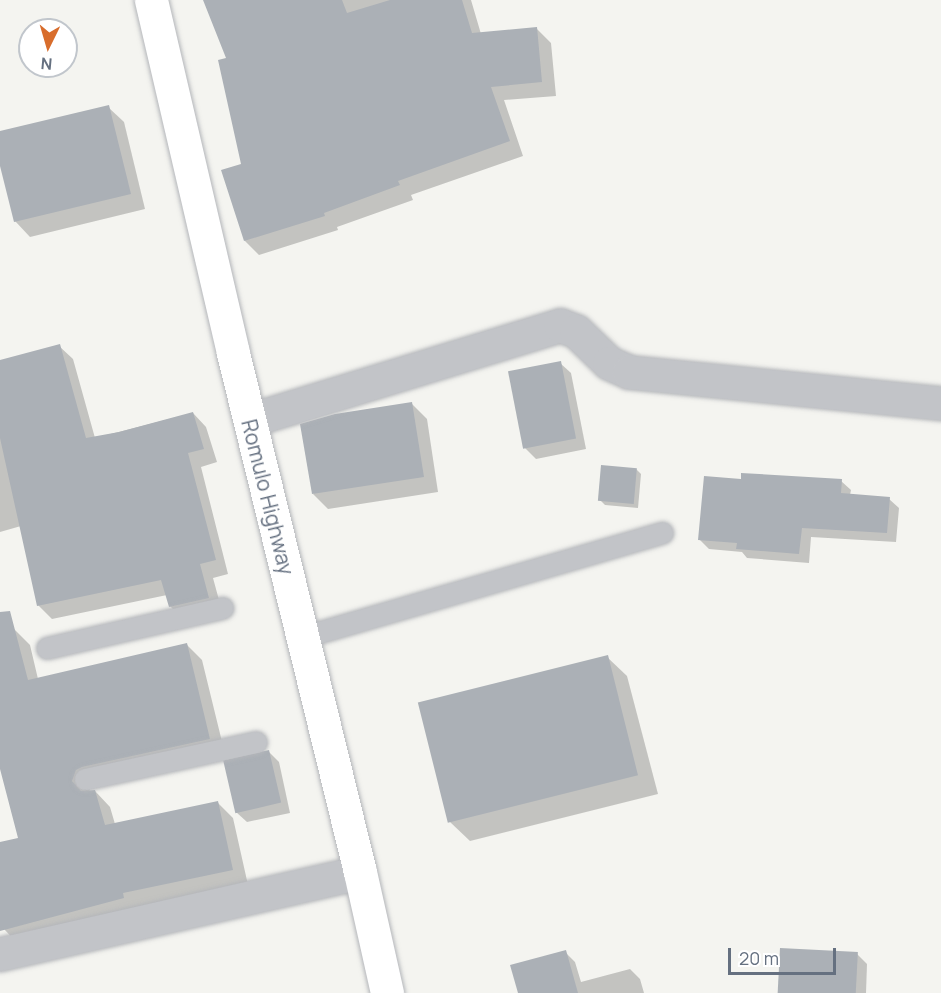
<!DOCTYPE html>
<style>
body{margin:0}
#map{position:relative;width:941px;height:993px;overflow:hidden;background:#f4f4f0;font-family:Manrope,sans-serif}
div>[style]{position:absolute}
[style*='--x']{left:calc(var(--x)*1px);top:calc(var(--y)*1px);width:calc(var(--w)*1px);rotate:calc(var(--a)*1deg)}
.shadow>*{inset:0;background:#0003}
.building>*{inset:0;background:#abb0b6;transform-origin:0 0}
.roads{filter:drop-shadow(0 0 2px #b4b6ba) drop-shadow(0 0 2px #b4b6ba)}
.service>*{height:21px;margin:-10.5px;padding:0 10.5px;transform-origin:10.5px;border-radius:10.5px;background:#c2c4c8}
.minor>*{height:33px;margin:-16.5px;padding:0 16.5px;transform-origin:16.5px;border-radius:16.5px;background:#c2c4c8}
.trunk>*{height:33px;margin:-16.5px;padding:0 16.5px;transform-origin:16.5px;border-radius:16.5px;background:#fff}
span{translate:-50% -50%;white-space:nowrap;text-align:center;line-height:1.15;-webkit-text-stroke:6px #fff;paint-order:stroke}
.street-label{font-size:21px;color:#657080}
.north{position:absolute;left:18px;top:18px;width:60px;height:60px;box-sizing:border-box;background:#fff;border:2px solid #c1c6cc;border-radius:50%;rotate:185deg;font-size:16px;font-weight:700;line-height:24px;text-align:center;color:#657080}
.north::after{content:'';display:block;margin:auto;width:21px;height:27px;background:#d86d2c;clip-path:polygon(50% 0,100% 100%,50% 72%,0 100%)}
.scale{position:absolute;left:728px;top:948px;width:108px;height:27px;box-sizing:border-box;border:3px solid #657080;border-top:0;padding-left:8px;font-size:18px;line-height:21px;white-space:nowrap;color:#657080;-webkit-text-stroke:4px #fff;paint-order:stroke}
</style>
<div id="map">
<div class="shadow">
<i style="clip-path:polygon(205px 0,471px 0,481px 34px,536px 28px,551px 43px,556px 96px,504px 100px,523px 156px,411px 195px,413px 200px,337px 227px,338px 230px,259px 255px,245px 241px,243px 165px,228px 59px)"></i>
<i style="clip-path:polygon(108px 107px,124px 122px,145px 209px,30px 237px,15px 221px,0 159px,0 133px)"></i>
<i style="clip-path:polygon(59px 346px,73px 359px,95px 438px,193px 413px,206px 427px,217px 462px,201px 467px,228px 574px,213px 578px,222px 611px,184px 620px,170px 606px,167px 595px,52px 619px,38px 605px,21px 526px,0 532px,0 362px)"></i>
<i style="clip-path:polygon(560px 363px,571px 373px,586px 449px,536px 459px,525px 448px)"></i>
<i style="clip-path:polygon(411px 403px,427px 419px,438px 492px,328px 509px,313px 494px)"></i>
<i style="clip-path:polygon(636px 469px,641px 474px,638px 508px,605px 505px,600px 500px)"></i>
<i style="clip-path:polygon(742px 481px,841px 481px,851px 490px,850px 495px,889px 499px,899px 508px,896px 542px,811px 537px,809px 563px,747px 558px,742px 552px,709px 549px,699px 539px)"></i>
<i style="clip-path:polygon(14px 629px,30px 645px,38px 679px,186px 644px,202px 660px,225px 754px,91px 785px,89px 792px,95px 791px,110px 807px,115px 824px,218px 803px,233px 818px,248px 885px,19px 945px,4px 929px,0 914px,0 844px,20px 839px,0 762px,0 633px)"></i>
<i style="clip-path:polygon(607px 657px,627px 676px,658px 794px,470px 841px,450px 822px)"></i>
<i style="clip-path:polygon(269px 752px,279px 762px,290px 813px,247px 822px,236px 812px)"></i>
<i style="clip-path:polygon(565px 952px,575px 962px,581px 982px,630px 969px,640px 979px,644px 993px,519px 993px)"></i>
<i style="clip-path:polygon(857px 954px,867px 964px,866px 993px,779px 993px)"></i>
</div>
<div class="building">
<i style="clip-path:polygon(203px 0,342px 0,347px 13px,390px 0,462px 0,472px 33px,537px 27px,542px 82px,491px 87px,510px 141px,398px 181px,400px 185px,324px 213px,325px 216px,244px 241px,221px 170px,241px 164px,218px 60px,226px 58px)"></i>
<i style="clip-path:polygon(109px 105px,131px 194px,14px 222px,0 166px,0 131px)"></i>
<i style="clip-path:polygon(60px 344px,86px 438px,119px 432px,193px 412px,204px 449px,188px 453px,216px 560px,200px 564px,209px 598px,169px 607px,161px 580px,37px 606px,0 438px,0 360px)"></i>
<i style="left:561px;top:361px;width:79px;height:54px;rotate:79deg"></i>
<i style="clip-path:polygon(412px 402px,424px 477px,312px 494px,300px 424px,335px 414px)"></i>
<i style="left:601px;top:465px;width:36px;height:36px;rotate:5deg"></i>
<i style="clip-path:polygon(741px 473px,842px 479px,841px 493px,890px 497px,887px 533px,802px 528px,799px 554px,736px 549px,737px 543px,698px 540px,704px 476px,741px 479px)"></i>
<i style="clip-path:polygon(10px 611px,28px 680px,187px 643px,210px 739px,82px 767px,76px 770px,72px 781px,81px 791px,95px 790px,105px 825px,218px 801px,233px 870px,123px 893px,124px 898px,0 931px,0 842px,18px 838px,0 769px,0 612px)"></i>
<i style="left:608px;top:655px;width:124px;height:196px;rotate:76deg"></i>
<i style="left:269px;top:750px;width:54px;height:47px;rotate:77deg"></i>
<i style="left:780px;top:948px;width:78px;height:45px;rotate:3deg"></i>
<i style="clip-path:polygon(566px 950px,578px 993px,518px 993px,510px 965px)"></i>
</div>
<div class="roads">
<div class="service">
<i style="--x:303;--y:637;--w:374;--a:-16.2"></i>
<i style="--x:47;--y:648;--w:180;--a:-12.9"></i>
<i style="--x:85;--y:779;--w:175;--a:-12.2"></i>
</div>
<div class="minor">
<i style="--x:250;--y:420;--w:324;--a:-17"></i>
<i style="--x:560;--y:325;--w:17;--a:21"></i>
<i style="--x:576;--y:331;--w:46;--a:44.1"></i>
<i style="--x:609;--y:363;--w:22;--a:24"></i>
<i style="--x:629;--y:372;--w:314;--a:5.7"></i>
<i style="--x:0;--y:954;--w:369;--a:-12.8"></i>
</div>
<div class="trunk">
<i style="--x:151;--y:0;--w:362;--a:76.9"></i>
<i style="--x:233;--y:353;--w:534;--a:76.25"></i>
<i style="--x:360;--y:872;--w:124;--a:77.4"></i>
</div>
</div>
<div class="street-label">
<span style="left:268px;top:497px;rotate:76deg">Romulo Highway</span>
</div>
<div class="north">N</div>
<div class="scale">20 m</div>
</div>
